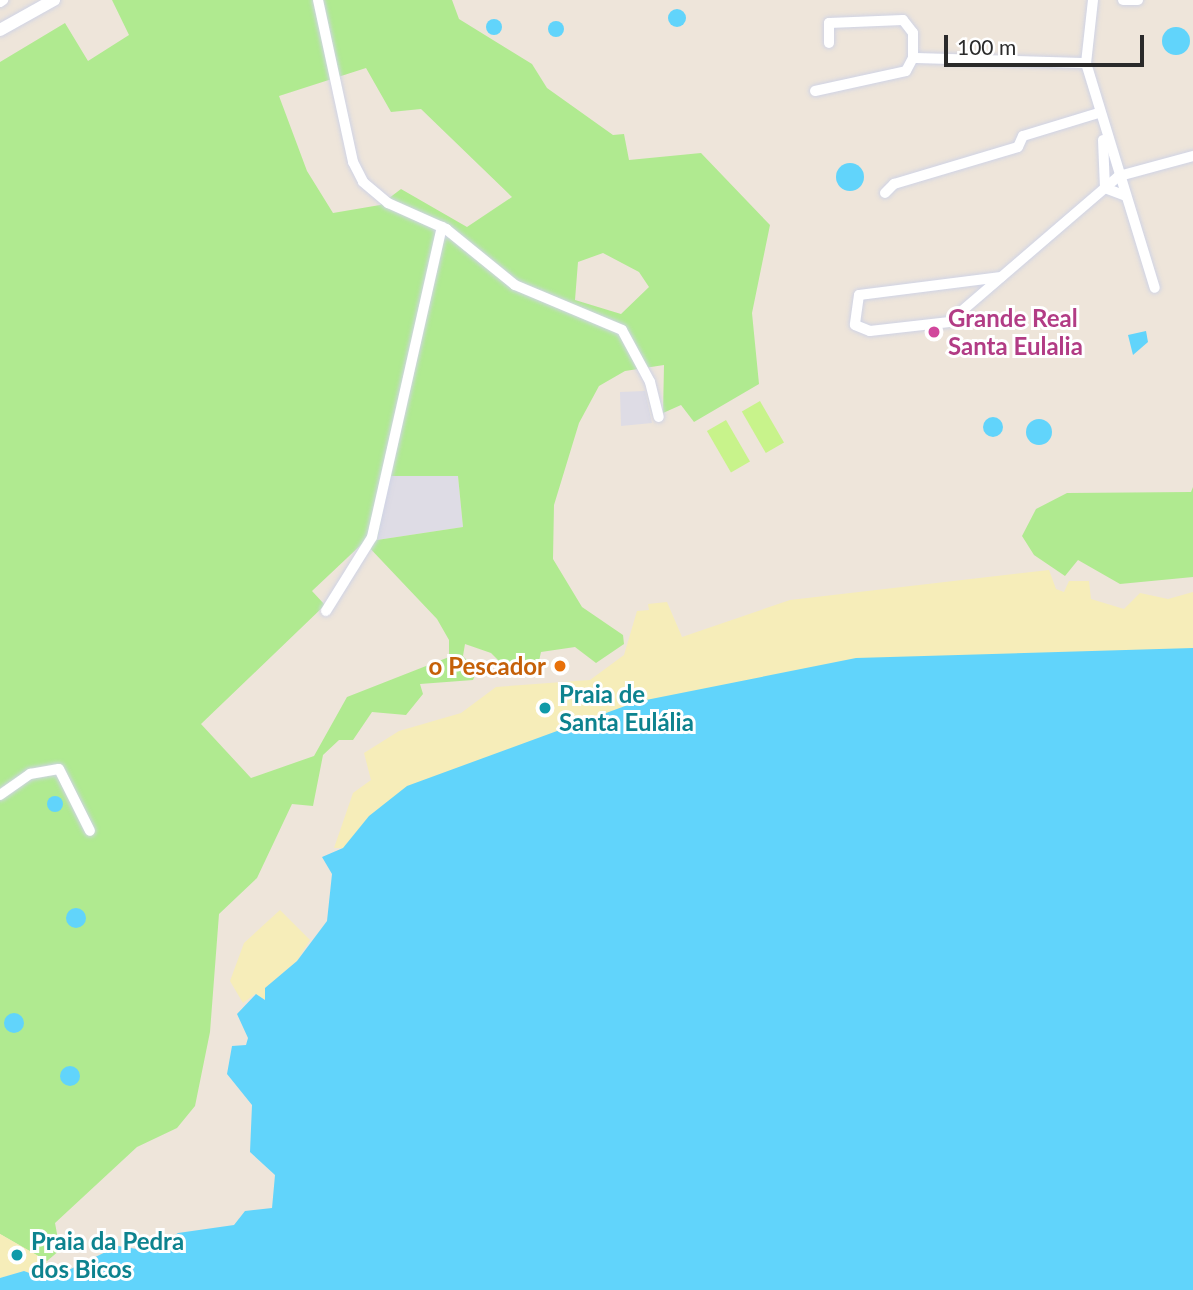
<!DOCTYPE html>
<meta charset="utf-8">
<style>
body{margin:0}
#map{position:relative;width:1193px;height:1290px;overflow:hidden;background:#eee5da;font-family:Lato,sans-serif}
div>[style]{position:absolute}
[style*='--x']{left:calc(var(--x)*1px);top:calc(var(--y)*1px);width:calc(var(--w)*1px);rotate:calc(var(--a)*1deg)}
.industrial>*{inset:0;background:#dedce5}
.green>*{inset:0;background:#b0ea90}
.sand>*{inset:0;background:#f6edb9}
.pitch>*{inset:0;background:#c8f38b;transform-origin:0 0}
.water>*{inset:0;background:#61d4fb}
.round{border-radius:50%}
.roads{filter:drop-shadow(0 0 2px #cfd3e5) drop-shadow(0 0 2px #cfd3e5)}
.minor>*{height:10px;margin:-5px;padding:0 5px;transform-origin:5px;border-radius:5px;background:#fff}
.tertiary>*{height:12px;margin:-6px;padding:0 6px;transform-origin:6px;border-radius:6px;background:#fff}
.dots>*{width:19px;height:19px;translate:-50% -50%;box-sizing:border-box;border:4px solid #fff;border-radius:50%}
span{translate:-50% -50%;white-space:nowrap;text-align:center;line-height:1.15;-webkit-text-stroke:6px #fff;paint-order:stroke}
.hotel-label{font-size:24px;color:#b23c85;font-weight:700}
.left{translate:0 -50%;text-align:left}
.food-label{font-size:24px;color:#c56008;font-weight:700}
.right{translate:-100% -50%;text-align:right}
.culture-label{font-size:24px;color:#0d838f;font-weight:700}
.scale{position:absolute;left:944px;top:35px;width:200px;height:32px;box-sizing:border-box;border:4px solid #2a2a2a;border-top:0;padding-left:9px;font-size:21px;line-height:24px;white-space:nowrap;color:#2a2a2a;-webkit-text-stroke:5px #fff;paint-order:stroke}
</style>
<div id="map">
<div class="industrial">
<i style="clip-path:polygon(645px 391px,652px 423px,621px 426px,620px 392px)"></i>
<i style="clip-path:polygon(390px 476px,458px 476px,463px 527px,377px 540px)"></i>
</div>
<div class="green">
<i style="clip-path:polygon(evenodd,112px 0,452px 0,459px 19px,532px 64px,547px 88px,613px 135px,624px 134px,629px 160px,701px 153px,770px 225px,752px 313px,759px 384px,694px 422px,681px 405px,663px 413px,664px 365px,625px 371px,599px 386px,579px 423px,554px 505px,553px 559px,582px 607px,623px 635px,624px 644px,596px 663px,575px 647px,541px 652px,537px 670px,530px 674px,507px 669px,491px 653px,465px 644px,463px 656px,477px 671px,473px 680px,420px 684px,423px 694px,406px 715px,372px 712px,353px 740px,339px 740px,323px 755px,313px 806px,292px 804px,257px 878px,219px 914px,210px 1032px,195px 1106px,177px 1128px,137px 1147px,55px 1223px,60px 1250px,47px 1261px,0 1234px,0 62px,65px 23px,88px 61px,129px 35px,112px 0,366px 68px,391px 112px,421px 109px,512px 197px,467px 227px,401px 189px,380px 205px,333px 213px,307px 171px,279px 96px,366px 68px,112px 0,603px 253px,639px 272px,649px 287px,621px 314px,575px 300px,578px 262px,603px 253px,112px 0,390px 476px,458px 476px,463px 527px,377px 540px,390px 476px,112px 0,364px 542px,437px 619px,449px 640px,449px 657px,347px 697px,314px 756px,251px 778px,201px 724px,325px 605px,312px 591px,364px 542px)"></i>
<i style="clip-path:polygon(1193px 487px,1193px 577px,1120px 584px,1078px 560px,1065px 576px,1034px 555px,1022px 536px,1036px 509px,1067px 493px,1191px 492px)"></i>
</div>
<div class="sand">
<i style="clip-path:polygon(1049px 570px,1056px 589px,1064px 592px,1069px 581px,1089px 581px,1091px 599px,1124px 609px,1140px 593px,1168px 599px,1193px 592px,1193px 685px,335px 933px,342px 848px,334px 848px,353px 793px,371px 780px,364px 753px,399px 731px,461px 713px,496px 687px,590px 680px,624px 655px,637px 611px,649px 610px,648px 604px,667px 602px,682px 637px,790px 600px)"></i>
<i style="clip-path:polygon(280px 910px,310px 940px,297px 961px,265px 988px,266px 1000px,255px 994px,243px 1003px,230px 981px,244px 943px)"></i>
<i style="clip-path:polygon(0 1234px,47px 1261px,48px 1280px,24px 1271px,0 1278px)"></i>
</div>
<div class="pitch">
<i style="left:760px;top:401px;width:48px;height:21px;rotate:60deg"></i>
<i style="left:726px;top:420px;width:48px;height:22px;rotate:60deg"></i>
</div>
<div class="water">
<i class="round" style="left:668px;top:9px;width:18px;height:18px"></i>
<i class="round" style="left:486px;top:19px;width:16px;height:16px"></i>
<i class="round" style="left:548px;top:21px;width:16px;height:16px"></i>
<i class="round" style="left:1162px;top:27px;width:28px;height:28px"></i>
<i class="round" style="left:836px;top:163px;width:28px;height:28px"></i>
<i style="clip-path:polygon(1146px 331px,1148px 342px,1133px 355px,1128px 335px)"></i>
<i class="round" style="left:983px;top:417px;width:20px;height:20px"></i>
<i class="round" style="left:1026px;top:419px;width:26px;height:26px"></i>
<i style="clip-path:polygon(1193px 648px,1193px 1290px,0 1290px,0 1278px,24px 1271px,48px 1280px,118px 1246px,150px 1251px,178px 1233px,234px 1225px,245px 1211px,272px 1208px,275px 1175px,250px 1152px,252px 1105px,227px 1074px,232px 1046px,246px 1045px,248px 1038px,237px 1014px,256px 994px,265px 1000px,265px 988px,297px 961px,327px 921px,332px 874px,322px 857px,343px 848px,369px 816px,407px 786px,636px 702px,856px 658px)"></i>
<i class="round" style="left:47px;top:796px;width:16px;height:16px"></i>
<i class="round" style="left:66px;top:908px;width:20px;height:20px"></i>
<i class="round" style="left:4px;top:1013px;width:20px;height:20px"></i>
<i class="round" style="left:60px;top:1066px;width:20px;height:20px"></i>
</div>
<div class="roads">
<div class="minor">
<i style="--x:318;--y:0;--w:166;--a:77.8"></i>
<i style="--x:353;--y:162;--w:22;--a:63"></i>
<i style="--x:363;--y:182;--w:33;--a:40"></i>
<i style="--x:388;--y:203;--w:64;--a:24.1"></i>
<i style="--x:446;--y:229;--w:89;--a:39.1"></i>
<i style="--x:515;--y:285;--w:116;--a:22.8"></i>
<i style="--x:622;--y:330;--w:59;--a:61.7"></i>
<i style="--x:650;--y:382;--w:36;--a:76"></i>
<i style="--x:1093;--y:0;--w:63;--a:96.3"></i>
<i style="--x:1086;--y:63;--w:235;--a:73"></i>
<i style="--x:1123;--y:0;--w:15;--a:0"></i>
<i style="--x:0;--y:2;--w:4;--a:-34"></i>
<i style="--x:829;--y:43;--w:20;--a:-90"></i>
<i style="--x:829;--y:23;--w:74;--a:-2.3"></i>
<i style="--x:903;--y:20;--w:16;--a:52"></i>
<i style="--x:913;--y:33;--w:25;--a:90"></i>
<i style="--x:815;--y:91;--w:93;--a:-12.4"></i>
<i style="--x:906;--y:71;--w:15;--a:-62"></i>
<i style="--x:913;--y:58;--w:173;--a:1.7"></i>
<i style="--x:1103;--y:140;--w:48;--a:87.6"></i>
<i style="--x:1105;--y:188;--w:22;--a:21"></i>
<i style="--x:885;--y:193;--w:13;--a:-45"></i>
<i style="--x:894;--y:184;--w:129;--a:-16.6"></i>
<i style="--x:1018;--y:147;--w:12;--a:-66"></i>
<i style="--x:1023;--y:136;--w:78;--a:-17"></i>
<i style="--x:1001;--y:277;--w:143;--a:172.8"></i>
<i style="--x:859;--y:295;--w:30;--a:98"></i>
<i style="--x:855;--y:325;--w:16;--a:22"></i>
<i style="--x:870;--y:331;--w:80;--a:-6.5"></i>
<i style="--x:949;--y:322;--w:224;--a:-40.7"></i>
<i style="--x:1119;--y:176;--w:77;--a:-15.1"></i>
<i style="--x:326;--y:611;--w:87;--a:-58.1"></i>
<i style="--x:372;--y:537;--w:318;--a:-77.3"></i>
<i style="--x:0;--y:795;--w:37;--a:-35"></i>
<i style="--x:30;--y:774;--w:29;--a:-10"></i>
<i style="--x:59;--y:769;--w:69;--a:63.4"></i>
</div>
<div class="tertiary">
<i style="--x:0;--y:30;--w:62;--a:-29.1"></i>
</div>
</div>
<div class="dots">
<i style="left:934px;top:332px;background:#d1479c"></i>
<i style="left:560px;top:666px;background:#e8710a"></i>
<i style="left:545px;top:708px;background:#0f9aa8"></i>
<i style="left:17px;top:1255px;background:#0f9aa8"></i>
</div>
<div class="hotel-label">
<span class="left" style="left:948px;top:332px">Grande Real<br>Santa Eulalia</span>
</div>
<div class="food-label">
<span class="right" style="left:546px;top:666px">o Pescador</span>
</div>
<div class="culture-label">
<span class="left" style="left:559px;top:708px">Praia de<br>Santa Eulália</span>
<span class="left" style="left:31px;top:1255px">Praia da Pedra<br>dos Bicos</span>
</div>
<div class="scale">100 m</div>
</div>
